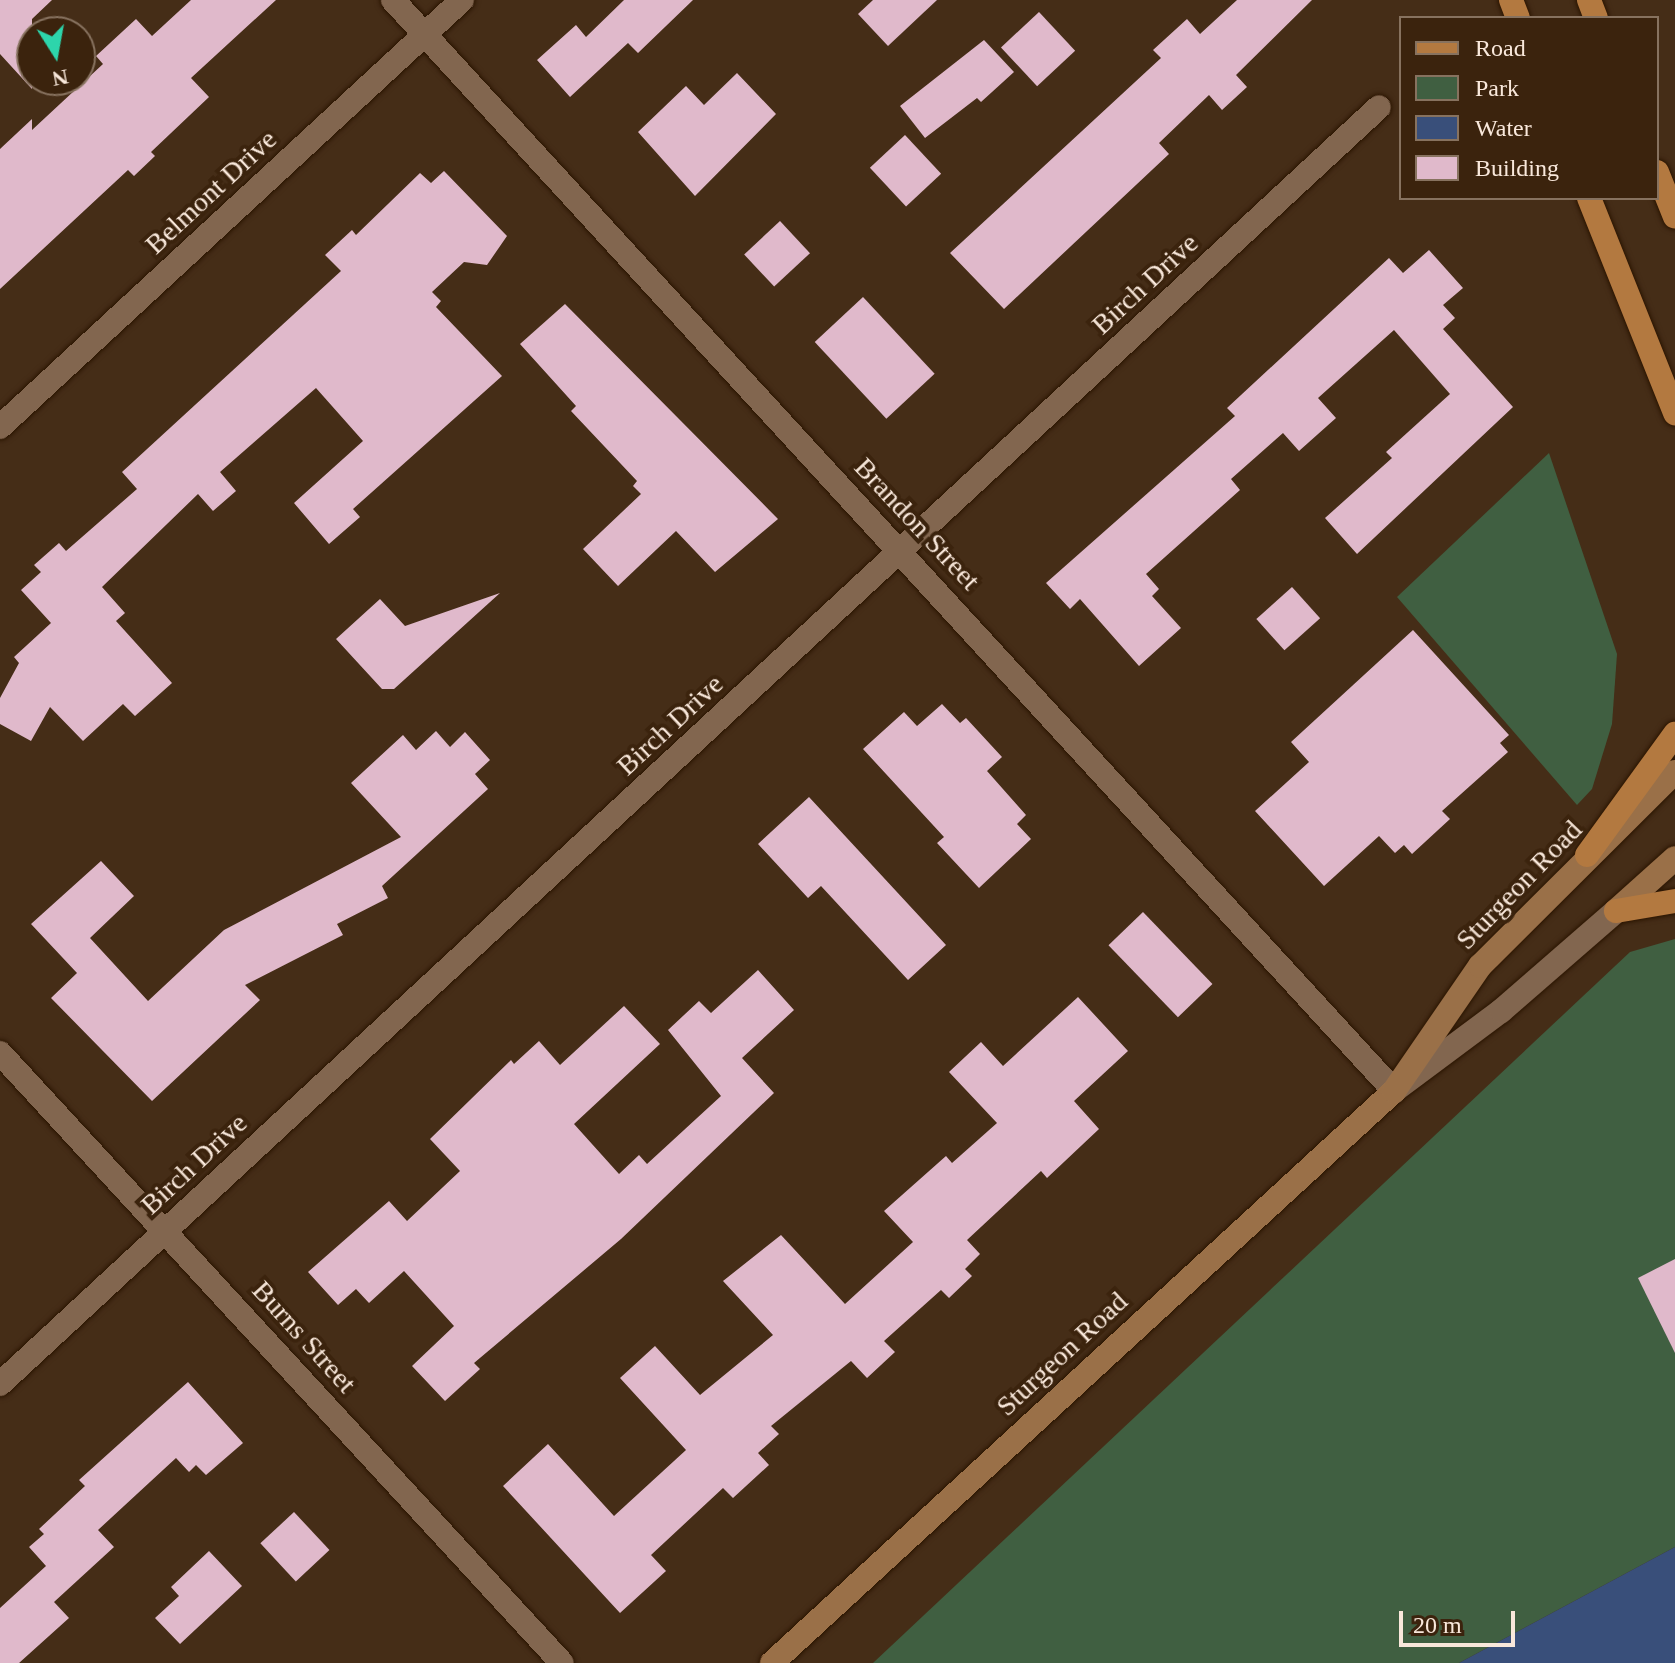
<!DOCTYPE html>
<style>
body{margin:0}
#map{position:relative;width:1675px;height:1663px;overflow:hidden;background:#452d17;font-family:"Times New Roman",serif}
div>[style]{position:absolute}
[style*='--x']{left:calc(var(--x)*1px);top:calc(var(--y)*1px);width:calc(var(--w)*1px);rotate:calc(var(--a)*1deg)}
.green>*{inset:0;background:#405f41}
.water>*{inset:0;background:#394f7a}
.building>*{inset:0;background:#e0b9cb;transform-origin:0 0}
.roads{filter:drop-shadow(0 0 2px #2b1501) drop-shadow(0 0 2px #2b1501)}
.minor>*{height:24px;margin:-12px;padding:0 12px;transform-origin:12px;border-radius:12px;background:#82664f}
.tertiary>*{height:24px;margin:-12px;padding:0 12px;transform-origin:12px;border-radius:12px;background:#82664f}
.secondary>*{height:24px;margin:-12px;padding:0 12px;transform-origin:12px;border-radius:12px;background:#9a7048}
.primary>*{height:24px;margin:-12px;padding:0 12px;transform-origin:12px;border-radius:12px;background:#b37940}
span{translate:-50% -50%;white-space:nowrap;text-align:center;line-height:1.15;-webkit-text-stroke:8px #3b230d;paint-order:stroke}
.street-label{font-size:28px;color:#f9e8db}
.legend{position:absolute;left:1399px;top:16px;width:260px;height:184px;box-sizing:border-box;background:#3b230d;border:2px solid #87725f;margin:0;padding:10px 14px;list-style:none;font-size:24px;color:#f9e8db}
.legend li{display:flex;align-items:center;gap:16px;height:40px}
.legend b{width:40px;border:2px solid #87725f}
.north{position:absolute;left:16px;top:16px;width:80px;height:80px;box-sizing:border-box;background:#3b230d;border:2px solid #87725f;border-radius:50%;rotate:169deg;font-size:22px;font-weight:700;line-height:32px;text-align:center;color:#f9e8db}
.north::after{content:'';display:block;margin:auto;width:28px;height:36px;background:#2dd5ab;clip-path:polygon(50% 0,100% 100%,50% 72%,0 100%)}
.scale{position:absolute;left:1399px;top:1611px;width:116px;height:36px;box-sizing:border-box;border:4px solid #f9e8db;border-top:0;padding-left:10px;font-size:24px;line-height:28px;white-space:nowrap;color:#f9e8db;-webkit-text-stroke:6px #3b230d;paint-order:stroke}
</style>
<div id="map">
<div class="green">
<i style="clip-path:polygon(1549px 453px,1617px 654px,1612px 724px,1592px 789px,1577px 805px,1397px 597px)"></i>
<i style="clip-path:polygon(1675px 939px,1675px 1547px,1459px 1663px,873px 1663px,1630px 952px)"></i>
</div>
<div class="water">
<i style="clip-path:polygon(1675px 1547px,1675px 1663px,1459px 1663px)"></i>
</div>
<div class="building">
<i style="clip-path:polygon(0 0,52px 0,32px 19px,32px 89px,0 54px)"></i>
<i style="clip-path:polygon(191px 0,276px 0,191px 78px,209px 97px,151px 152px,155px 156px,134px 176px,128px 170px,0 289px,0 149px,32px 119px,32px 130px,103px 64px,96px 56px,136px 19px,152px 36px)"></i>
<i style="clip-path:polygon(624px 0,693px 0,638px 53px,628px 43px,570px 97px,537px 60px,576px 25px,586px 37px)"></i>
<i style="clip-path:polygon(873px 0,937px 0,888px 46px,858px 14px)"></i>
<i style="clip-path:polygon(1237px 0,1312px 0,1236px 75px,1247px 87px,1222px 110px,1209px 95px,1159px 143px,1169px 154px,1004px 309px,950px 253px,1161px 58px,1153px 50px,1187px 19px,1200px 34px)"></i>
<i style="left:1039px;top:12px;width:53px;height:52px;rotate:47deg"></i>
<i style="clip-path:polygon(984px 40px,1014px 72px,981px 102px,977px 98px,925px 138px,900px 106px)"></i>
<i style="clip-path:polygon(737px 73px,776px 114px,695px 196px,638px 132px,686px 86px,704px 105px)"></i>
<i style="left:905px;top:135px;width:53px;height:48px;rotate:47deg"></i>
<i style="clip-path:polygon(444px 171px,507px 236px,487px 265px,464px 262px,432px 292px,441px 301px,436px 307px,502px 376px,353px 509px,360px 517px,329px 544px,294px 503px,363px 441px,316px 388px,220px 472px,236px 491px,213px 511px,198px 494px,102px 587px,125px 613px,116px 621px,172px 683px,135px 716px,123px 704px,83px 741px,50px 707px,31px 741px,0 724px,0 698px,19px 663px,14px 657px,51px 623px,21px 590px,41px 572px,34px 565px,59px 543px,66px 551px,137px 489px,122px 472px,341px 271px,325px 255px,352px 230px,356px 235px,420px 173px,431px 183px)"></i>
<i style="left:780px;top:221px;width:44px;height:49px;rotate:47deg"></i>
<i style="clip-path:polygon(1429px 250px,1463px 288px,1443px 305px,1455px 318px,1443px 329px,1513px 407px,1357px 554px,1325px 518px,1392px 458px,1386px 452px,1450px 394px,1394px 330px,1318px 398px,1336px 418px,1299px 451px,1283px 433px,1231px 479px,1240px 490px,1146px 574px,1159px 589px,1152px 596px,1181px 628px,1139px 666px,1080px 599px,1070px 609px,1046px 583px,1235px 416px,1227px 408px,1389px 258px,1403px 273px)"></i>
<i style="left:863px;top:297px;width:105px;height:66px;rotate:47deg"></i>
<i style="clip-path:polygon(565px 304px,778px 519px,715px 572px,676px 531px,618px 586px,583px 549px,641px 494px,633px 486px,637px 481px,571px 411px,576px 406px,520px 344px)"></i>
<i style="left:1292px;top:587px;width:42px;height:48px;rotate:48deg"></i>
<i style="clip-path:polygon(500px 593px,394px 689px,382px 689px,336px 639px,380px 599px,405px 626px)"></i>
<i style="clip-path:polygon(1413px 630px,1509px 735px,1500px 743px,1508px 752px,1442px 811px,1450px 819px,1412px 854px,1404px 845px,1395px 853px,1379px 836px,1324px 886px,1255px 811px,1309px 762px,1291px 742px)"></i>
<i style="clip-path:polygon(942px 704px,960px 723px,966px 718px,1002px 757px,987px 771px,1026px 815px,1017px 824px,1031px 839px,979px 888px,937px 843px,944px 837px,863px 749px,904px 712px,917px 726px)"></i>
<i style="clip-path:polygon(436px 731px,450px 747px,465px 732px,490px 760px,475px 774px,488px 789px,382px 886px,388px 898px,337px 924px,343px 935px,245px 985px,260px 1000px,152px 1101px,51px 998px,77px 973px,31px 924px,101px 861px,134px 896px,90px 938px,148px 1001px,224px 930px,401px 837px,351px 783px,403px 735px,416px 750px)"></i>
<i style="clip-path:polygon(809px 797px,946px 945px,908px 980px,821px 886px,808px 898px,758px 844px)"></i>
<i style="left:1143px;top:912px;width:100px;height:48px;rotate:46deg"></i>
<i style="clip-path:polygon(758px 970px,794px 1010px,742px 1058px,774px 1093px,621px 1239px,474px 1363px,480px 1369px,445px 1401px,412px 1366px,454px 1326px,404px 1271px,369px 1303px,356px 1289px,338px 1305px,308px 1272px,389px 1201px,407px 1221px,460px 1171px,430px 1139px,511px 1060px,514px 1064px,539px 1041px,560px 1065px,624px 1006px,660px 1044px,574px 1124px,619px 1174px,639px 1155px,647px 1164px,721px 1096px,668px 1030px,699px 1001px,711px 1013px)"></i>
<i style="clip-path:polygon(1078px 997px,1128px 1051px,1074px 1101px,1099px 1129px,1047px 1178px,1041px 1171px,967px 1240px,980px 1254px,965px 1269px,972px 1276px,949px 1298px,941px 1290px,884px 1341px,895px 1352px,867px 1378px,851px 1361px,771px 1426px,779px 1434px,758px 1453px,769px 1465px,733px 1498px,723px 1488px,651px 1555px,666px 1571px,620px 1613px,503px 1486px,548px 1444px,614px 1516px,686px 1450px,620px 1378px,655px 1346px,700px 1395px,773px 1335px,723px 1281px,781px 1235px,845px 1304px,913px 1242px,884px 1211px,946px 1156px,952px 1163px,997px 1123px,949px 1072px,981px 1042px,1003px 1066px)"></i>
<i style="clip-path:polygon(1675px 1259px,1675px 1353px,1638px 1278px)"></i>
<i style="clip-path:polygon(188px 1382px,243px 1443px,206px 1475px,196px 1465px,189px 1472px,176px 1458px,98px 1530px,114px 1547px,54px 1602px,69px 1618px,19px 1663px,0 1663px,0 1608px,46px 1566px,29px 1547px,44px 1534px,39px 1529px,85px 1486px,79px 1480px)"></i>
<i style="left:294px;top:1512px;width:52px;height:46px;rotate:47deg"></i>
<i style="clip-path:polygon(209px 1551px,242px 1586px,180px 1644px,155px 1618px,179px 1596px,171px 1587px)"></i>
</div>
<div class="roads">
<div class="minor">
<i style="--x:393;--y:0;--w:1481;--a:47.46"></i>
<i style="--x:0;--y:427;--w:629;--a:-42.75"></i>
<i style="--x:0;--y:1053;--w:829;--a:47.35"></i>
<i style="--x:0;--y:1384;--w:1879;--a:-42.8"></i>
</div>
<div class="tertiary">
<i style="--x:1399;--y:1087;--w:127;--a:-36.7"></i>
<i style="--x:1501;--y:1011;--w:152;--a:-41"></i>
</div>
<div class="secondary">
<i style="--x:1616;--y:911;--w:79;--a:-41.9"></i>
<i style="--x:772;--y:1663;--w:845;--a:-42.6"></i>
<i style="--x:1394;--y:1091;--w:152;--a:-55.5"></i>
<i style="--x:1480;--y:966;--w:275;--a:-44.9"></i>
</div>
<div class="primary">
<i style="--x:1511;--y:0;--w:19;--a:69"></i>
<i style="--x:1589;--y:0;--w:19;--a:69"></i>
<i style="--x:1657;--y:172;--w:48;--a:68.2"></i>
<i style="--x:1589;--y:198;--w:232;--a:68.2"></i>
<i style="--x:1587;--y:855;--w:150;--a:-54"></i>
<i style="--x:1616;--y:911;--w:60;--a:-9.6"></i>
</div>
</div>
<div class="street-label">
<span style="left:211px;top:192px;rotate:-43deg">Belmont Drive</span>
<span style="left:1145px;top:284px;rotate:-43deg">Birch Drive</span>
<span style="left:917px;top:524px;rotate:47deg">Brandon Street</span>
<span style="left:670px;top:725px;rotate:-43deg">Birch Drive</span>
<span style="left:1519px;top:885px;rotate:-46deg">Sturgeon Road</span>
<span style="left:194px;top:1164px;rotate:-43deg">Birch Drive</span>
<span style="left:304px;top:1337px;rotate:48deg">Burns Street</span>
<span style="left:1062px;top:1354px;rotate:-43deg">Sturgeon Road</span>
</div>
<ul class="legend">
<li><b style="height:10px;background:#b37940"></b>Road</li>
<li><b style="height:22px;background:#405f41"></b>Park</li>
<li><b style="height:22px;background:#394f7a"></b>Water</li>
<li><b style="height:22px;background:#e0b9cb"></b>Building</li>
</ul>
<div class="north">N</div>
<div class="scale">20 m</div>
</div>
